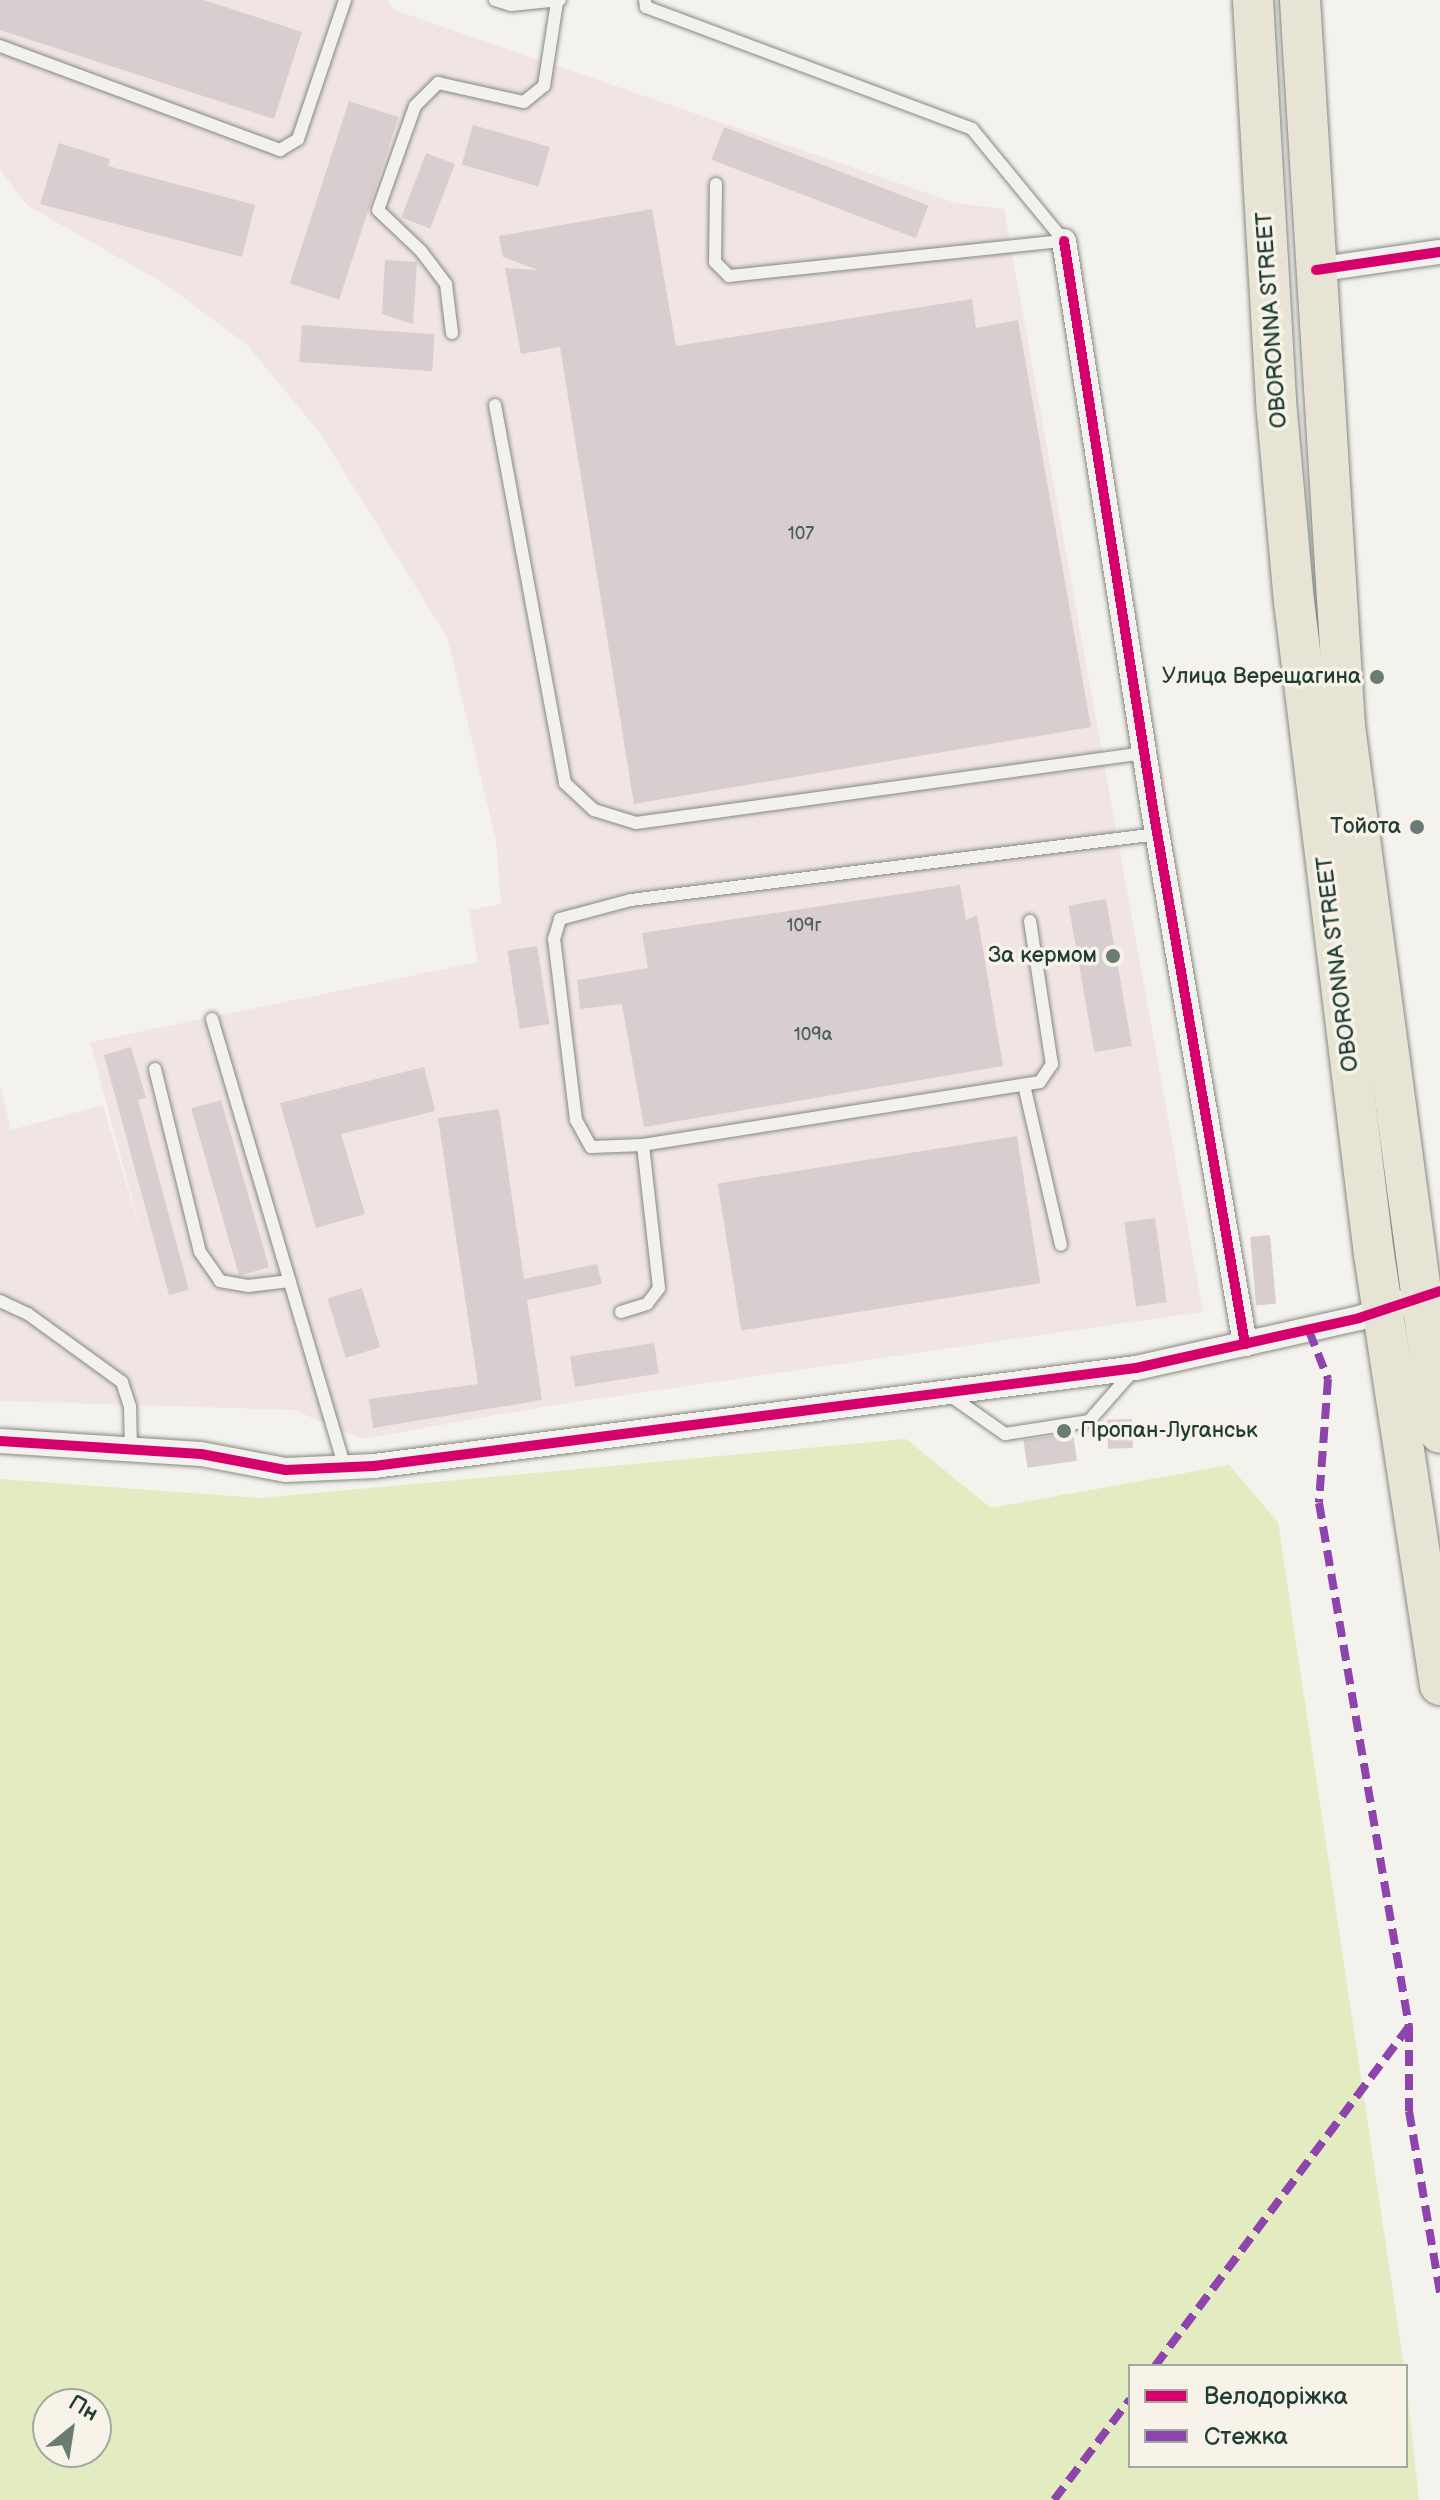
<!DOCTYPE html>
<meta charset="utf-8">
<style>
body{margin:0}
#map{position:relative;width:1440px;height:2500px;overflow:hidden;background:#f4f2ec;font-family:"Balsamiq Sans",sans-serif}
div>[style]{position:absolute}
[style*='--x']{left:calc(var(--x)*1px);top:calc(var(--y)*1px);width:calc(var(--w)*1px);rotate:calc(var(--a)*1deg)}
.built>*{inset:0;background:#f0e5e2}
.green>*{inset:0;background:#e2ecc0}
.building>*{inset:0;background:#d9cecf;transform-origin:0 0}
.roads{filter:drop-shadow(0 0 2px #848985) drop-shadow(0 0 2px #848985)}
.service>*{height:12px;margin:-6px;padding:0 6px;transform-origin:6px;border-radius:6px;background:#f2f1ed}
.minor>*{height:24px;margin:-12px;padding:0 12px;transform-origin:12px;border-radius:12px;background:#f2f1ed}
.primary>*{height:40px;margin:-20px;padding:0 20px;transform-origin:20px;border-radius:20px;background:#e8e4d5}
.quiet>*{height:8px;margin-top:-4px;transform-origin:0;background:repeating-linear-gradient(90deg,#8e44ad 0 16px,transparent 0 24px)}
.cycleway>*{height:10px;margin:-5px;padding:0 5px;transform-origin:5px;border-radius:5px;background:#d6006c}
.dots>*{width:22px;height:22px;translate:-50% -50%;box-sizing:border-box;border:4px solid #f7f3e8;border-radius:50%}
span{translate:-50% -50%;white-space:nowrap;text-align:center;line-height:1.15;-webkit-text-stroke:7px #f7f3e8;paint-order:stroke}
.number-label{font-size:18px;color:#4e615b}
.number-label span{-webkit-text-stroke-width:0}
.street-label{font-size:22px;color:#1f3d34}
.poi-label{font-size:22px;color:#1f3d34}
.right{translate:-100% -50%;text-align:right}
.left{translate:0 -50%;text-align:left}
.legend{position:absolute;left:1128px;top:2364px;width:280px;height:104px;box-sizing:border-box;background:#f7f3e8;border:2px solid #a1aaa0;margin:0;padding:10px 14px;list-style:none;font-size:24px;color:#1f3d34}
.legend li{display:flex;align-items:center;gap:16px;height:40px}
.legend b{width:40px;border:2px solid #a1aaa0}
.north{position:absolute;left:32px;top:2388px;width:80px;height:80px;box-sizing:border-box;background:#f7f3e8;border:2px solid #a1aaa0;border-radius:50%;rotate:30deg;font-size:22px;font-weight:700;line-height:32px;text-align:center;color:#1f3d34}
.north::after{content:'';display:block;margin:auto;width:28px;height:36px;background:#6a7c74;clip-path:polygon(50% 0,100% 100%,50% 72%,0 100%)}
</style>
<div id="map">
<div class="built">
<i style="clip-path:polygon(0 0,388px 0,394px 10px,956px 203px,1004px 209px,1203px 1312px,554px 1405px,362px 1439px,294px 1410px,0 1401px,0 1085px,11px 1130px,103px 1105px,144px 1244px,90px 1042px,478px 962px,469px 910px,501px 904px,496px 840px,447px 637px,320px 433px,247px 345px,168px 286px,28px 206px,0 170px)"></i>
</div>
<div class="green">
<i style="clip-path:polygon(evenodd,906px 1439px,991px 1508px,1229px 1465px,1278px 1522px,1404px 2366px,1130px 2366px,1130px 2466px,1406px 2466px,1406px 2382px,1419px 2500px,0 2500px,0 1479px,261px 1498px,906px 1439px,96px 2404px,96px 2452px,48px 2452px,48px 2404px,96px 2404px)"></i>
</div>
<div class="building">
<i style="clip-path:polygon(0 0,204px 0,302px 32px,274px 119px,0 30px)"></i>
<i style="left:349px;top:101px;width:52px;height:192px;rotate:18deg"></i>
<i style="left:473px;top:125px;width:80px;height:41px;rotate:16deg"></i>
<i style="left:724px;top:127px;width:219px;height:35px;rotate:21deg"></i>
<i style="clip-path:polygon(59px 143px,110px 159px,108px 166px,255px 205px,242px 257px,40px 204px)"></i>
<i style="left:426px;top:153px;width:31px;height:69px;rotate:21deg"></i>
<i style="clip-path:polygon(652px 209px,676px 346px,972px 299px,976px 328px,1018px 320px,1091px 727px,634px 804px,560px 347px,521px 354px,505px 268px,538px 270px,503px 257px,499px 236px)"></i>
<i style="clip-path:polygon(385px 260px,417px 262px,413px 324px,382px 314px)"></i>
<i style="left:302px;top:325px;width:133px;height:37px;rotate:4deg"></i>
<i style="clip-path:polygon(960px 885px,966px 920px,977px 915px,1003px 1066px,644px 1127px,622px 1004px,580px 1009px,577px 980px,648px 968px,642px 933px)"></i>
<i style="left:1106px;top:899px;width:149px;height:38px;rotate:80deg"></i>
<i style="left:537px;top:946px;width:79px;height:30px;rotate:81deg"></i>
<i style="clip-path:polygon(131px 1047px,146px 1098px,138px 1100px,189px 1290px,169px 1295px,104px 1055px)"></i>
<i style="clip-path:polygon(424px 1067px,435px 1111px,341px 1134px,365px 1214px,316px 1228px,280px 1103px)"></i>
<i style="left:221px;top:1100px;width:174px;height:31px;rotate:74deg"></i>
<i style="clip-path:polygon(499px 1109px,524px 1279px,597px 1264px,602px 1284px,527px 1300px,542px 1400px,373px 1428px,369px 1399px,478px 1384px,438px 1118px)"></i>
<i style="left:1017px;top:1136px;width:149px;height:303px;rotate:81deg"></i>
<i style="left:1155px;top:1218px;width:85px;height:31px;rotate:82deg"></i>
<i style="left:1270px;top:1235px;width:69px;height:20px;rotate:85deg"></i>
<i style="left:362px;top:1288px;width:62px;height:36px;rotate:73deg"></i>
<i style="left:654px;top:1343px;width:31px;height:85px;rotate:81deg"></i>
<i style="left:1132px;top:1419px;width:29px;height:25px;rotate:88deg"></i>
<i style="left:1073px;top:1433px;width:28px;height:50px;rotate:82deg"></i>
</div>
<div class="roads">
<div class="service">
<i style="--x:495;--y:0;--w:17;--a:17"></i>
<i style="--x:511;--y:5;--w:49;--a:-5.8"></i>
<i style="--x:645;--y:0;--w:7;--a:82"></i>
<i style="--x:646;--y:7;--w:348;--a:20.5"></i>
<i style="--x:972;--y:129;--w:145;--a:50.6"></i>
<i style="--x:0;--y:46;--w:299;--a:20.4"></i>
<i style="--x:280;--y:150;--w:21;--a:-31"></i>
<i style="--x:298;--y:139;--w:147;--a:-71.3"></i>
<i style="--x:716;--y:184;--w:78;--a:90.7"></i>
<i style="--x:715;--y:262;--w:20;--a:45"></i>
<i style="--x:729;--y:276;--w:337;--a:-6"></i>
<i style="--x:452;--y:333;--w:49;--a:-97"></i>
<i style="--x:446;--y:284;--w:41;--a:-127.1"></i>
<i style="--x:421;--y:251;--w:59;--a:-136.4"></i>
<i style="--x:378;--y:210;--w:110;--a:-70.4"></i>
<i style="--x:415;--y:106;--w:33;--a:-45"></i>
<i style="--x:438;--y:83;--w:88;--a:12.5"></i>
<i style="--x:524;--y:102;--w:26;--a:-39"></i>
<i style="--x:544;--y:86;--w:85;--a:-81.2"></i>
<i style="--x:495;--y:405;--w:384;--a:79.5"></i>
<i style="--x:565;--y:783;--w:40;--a:43"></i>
<i style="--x:594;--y:810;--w:44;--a:17.2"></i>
<i style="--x:636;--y:823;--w:513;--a:-7.85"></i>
<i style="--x:1030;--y:921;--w:145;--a:81.3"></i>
<i style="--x:1052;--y:1064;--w:22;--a:124"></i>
<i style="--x:1040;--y:1082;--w:402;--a:171"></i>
<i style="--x:643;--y:1145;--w:52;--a:177.8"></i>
<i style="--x:591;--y:1147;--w:31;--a:-119"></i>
<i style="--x:576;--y:1120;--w:182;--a:-96.9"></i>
<i style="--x:554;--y:939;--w:21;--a:-73"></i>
<i style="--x:560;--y:919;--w:73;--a:-15"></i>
<i style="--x:631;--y:900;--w:530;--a:-7.15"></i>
<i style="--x:212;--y:1019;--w:468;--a:73.5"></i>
<i style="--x:155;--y:1069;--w:188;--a:76.2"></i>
<i style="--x:200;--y:1252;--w:35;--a:55"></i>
<i style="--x:220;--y:1281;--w:28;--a:10"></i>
<i style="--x:248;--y:1286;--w:42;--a:-6.8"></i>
<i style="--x:1024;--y:1085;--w:164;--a:77"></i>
<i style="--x:0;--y:1301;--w:31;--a:25"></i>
<i style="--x:28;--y:1314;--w:116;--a:35.9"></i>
<i style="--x:122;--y:1382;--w:25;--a:72"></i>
<i style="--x:130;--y:1406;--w:43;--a:88.7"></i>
<i style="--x:621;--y:1312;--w:27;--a:-17"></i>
<i style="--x:647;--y:1304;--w:20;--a:-53"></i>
<i style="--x:659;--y:1288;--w:144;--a:-96.4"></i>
<i style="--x:948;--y:1394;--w:70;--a:35.1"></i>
<i style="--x:1005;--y:1434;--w:85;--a:-8.8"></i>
<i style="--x:1089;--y:1421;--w:67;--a:-48.7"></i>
</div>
<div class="minor">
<i style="--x:1064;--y:241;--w:575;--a:81.09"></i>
<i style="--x:1153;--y:809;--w:543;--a:80.24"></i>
<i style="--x:1316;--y:270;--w:125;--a:-8.3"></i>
<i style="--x:0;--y:1441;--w:201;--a:3.7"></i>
<i style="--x:201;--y:1454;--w:86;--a:10.7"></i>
<i style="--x:286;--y:1470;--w:88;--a:-2.6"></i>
<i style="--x:374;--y:1466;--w:768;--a:-7.33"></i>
<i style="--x:1136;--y:1368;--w:229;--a:-12.6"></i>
<i style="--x:1359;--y:1318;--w:79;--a:-19.1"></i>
</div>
<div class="primary">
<i style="--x:1253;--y:0;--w:413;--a:86.7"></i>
<i style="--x:1277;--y:412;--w:190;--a:84.9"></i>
<i style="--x:1294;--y:601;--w:658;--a:83.02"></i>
<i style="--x:1374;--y:1254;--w:436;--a:81.3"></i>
<i style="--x:1300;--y:0;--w:728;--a:86.46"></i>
<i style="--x:1345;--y:727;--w:712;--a:82.34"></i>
</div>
</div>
<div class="quiet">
<i style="--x:1309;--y:1331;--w:52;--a:68.4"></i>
<i style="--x:1328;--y:1379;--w:124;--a:94.2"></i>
<i style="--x:1319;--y:1503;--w:531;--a:80.24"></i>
<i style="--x:1409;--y:2026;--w:85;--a:90"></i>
<i style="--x:1409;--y:2111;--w:185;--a:80.3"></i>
<i style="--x:1155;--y:2366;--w:424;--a:-53.2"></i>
<i style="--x:1054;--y:2500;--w:126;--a:-53"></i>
</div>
<div class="cycleway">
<i style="--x:1064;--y:241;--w:575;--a:81.09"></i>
<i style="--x:1153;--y:809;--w:543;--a:80.24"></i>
<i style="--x:1316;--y:270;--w:125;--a:-8.3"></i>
<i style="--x:0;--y:1441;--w:201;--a:3.7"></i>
<i style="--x:201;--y:1454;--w:86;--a:10.7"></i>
<i style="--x:286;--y:1470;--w:88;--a:-2.6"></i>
<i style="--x:374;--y:1466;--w:768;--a:-7.33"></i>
<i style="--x:1136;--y:1368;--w:229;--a:-12.6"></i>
<i style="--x:1359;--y:1318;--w:85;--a:-18.4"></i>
</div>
<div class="dots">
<i style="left:1377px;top:677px;background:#6a7c74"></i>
<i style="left:1417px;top:827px;background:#6a7c74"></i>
<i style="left:1113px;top:956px;background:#6a7c74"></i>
<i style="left:1064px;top:1431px;background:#6a7c74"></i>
</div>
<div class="number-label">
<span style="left:801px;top:534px">107</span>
<span style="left:804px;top:926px">109г</span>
<span style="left:813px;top:1035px">109а</span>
</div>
<div class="street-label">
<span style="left:1272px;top:320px;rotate:-94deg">OBORONNA STREET</span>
<span style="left:1338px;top:964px;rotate:-97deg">OBORONNA STREET</span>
</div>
<div class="poi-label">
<span class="right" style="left:1361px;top:677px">Улица Верещагина</span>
<span class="right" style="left:1401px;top:827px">Тойота</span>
<span class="right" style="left:1097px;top:956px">За кермом</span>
<span class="left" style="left:1080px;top:1431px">Пропан-Луганськ</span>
</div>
<ul class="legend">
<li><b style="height:10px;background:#d6006c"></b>Велодоріжка</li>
<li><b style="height:10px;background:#8e44ad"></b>Стежка</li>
</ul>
<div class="north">Пн</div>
</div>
